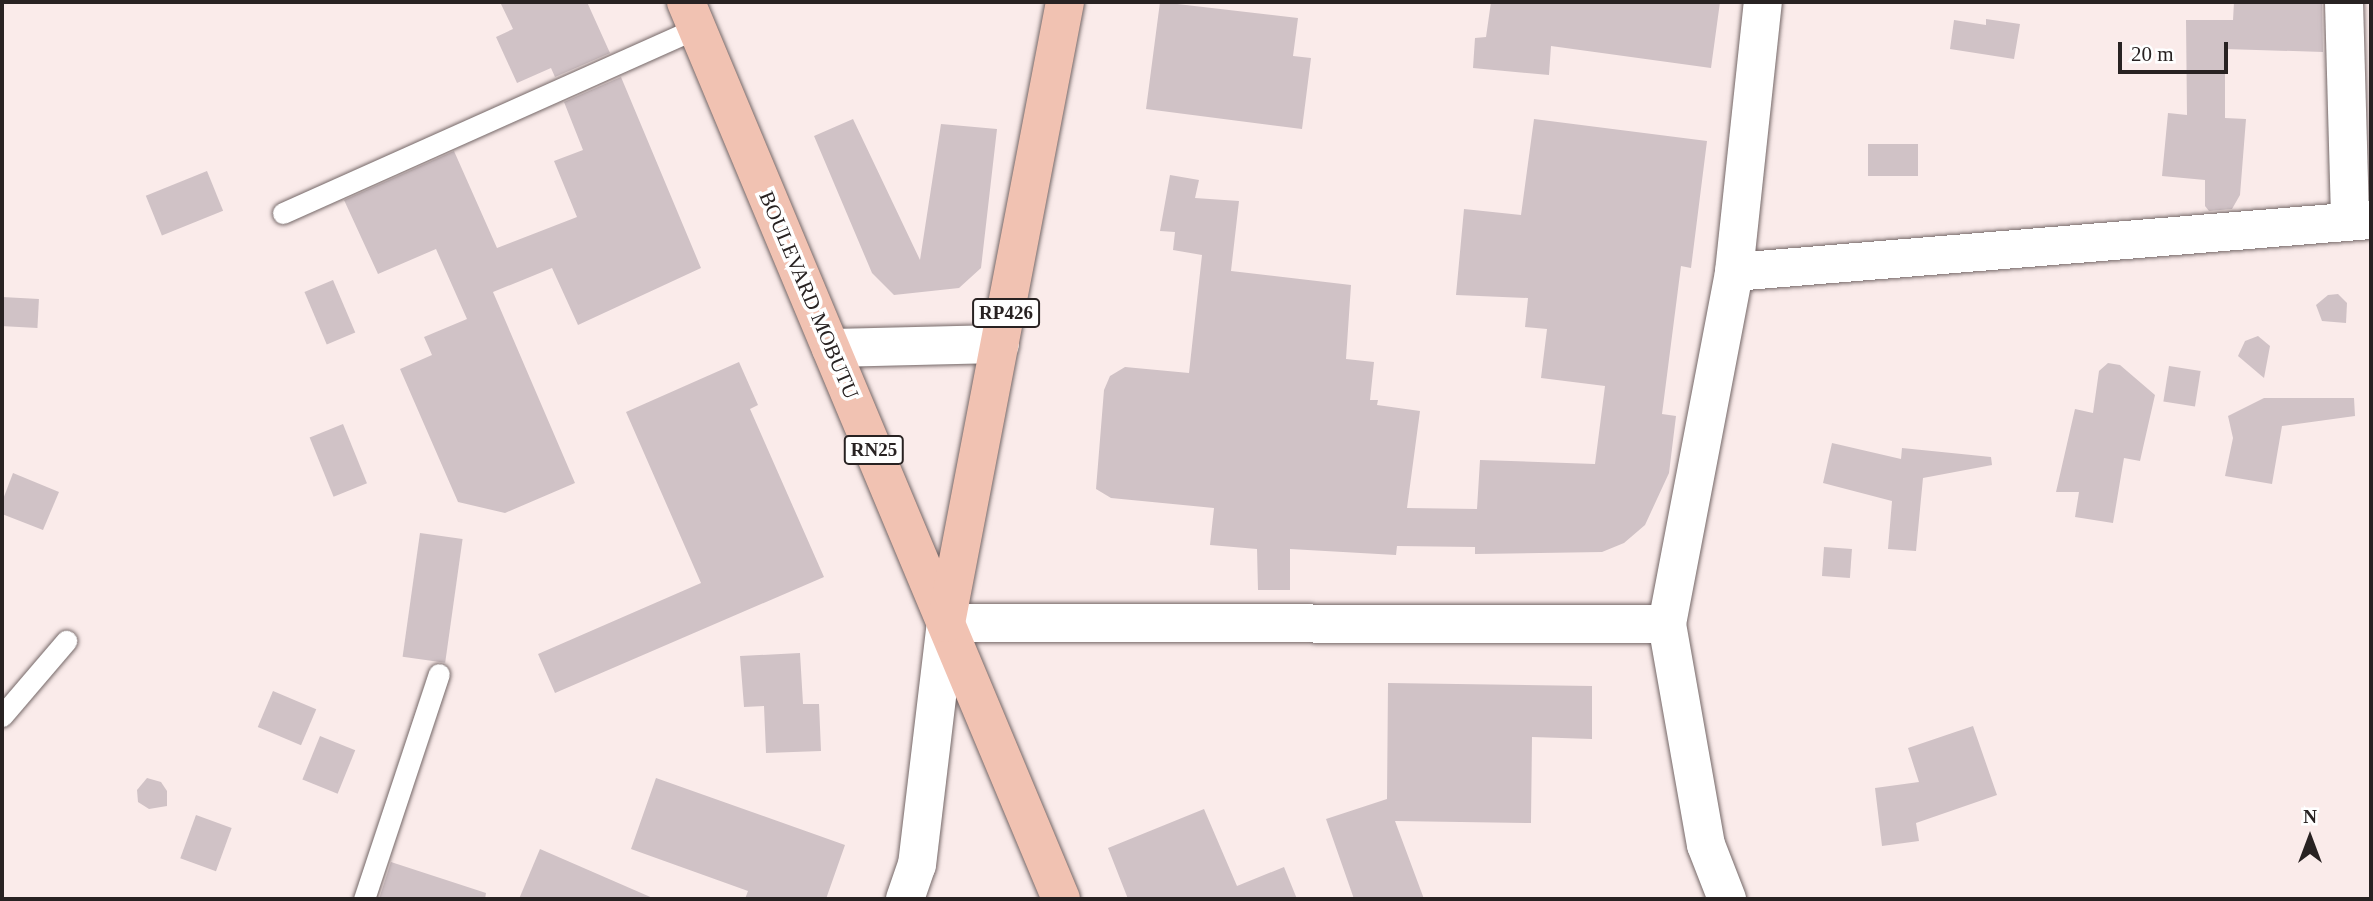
<!DOCTYPE html>
<style>
body{margin:0}
#map{position:relative;width:2373px;height:901px;overflow:hidden;background:#faebea;font-family:Georgia,serif}
div>[style]{position:absolute}
[style*='--x']{left:calc(var(--x)*1px);top:calc(var(--y)*1px);width:calc(var(--w)*1px);rotate:calc(var(--a)*1deg)}
.building>*{inset:0;background:#d0c2c6;transform-origin:0 0}
.roads{filter:drop-shadow(0 0 2px #746767) drop-shadow(0 0 2px #746767)}
.service>*{height:21px;margin:-10.5px;padding:0 10.5px;transform-origin:10.5px;border-radius:10.5px;background:#fff}
.minor>*{height:38px;margin:-19px;padding:0 19px;transform-origin:19px;border-radius:19px;background:#fff}
.tertiary>*{height:38px;margin:-19px;padding:0 19px;transform-origin:19px;border-radius:19px;background:#fff}
.primary>*{height:38px;margin:-19px;padding:0 19px;transform-origin:19px;border-radius:19px;background:#f1c2b2}
span{translate:-50% -50%;white-space:nowrap;text-align:center;line-height:1.15;-webkit-text-stroke:7px #fff;paint-order:stroke}
.shield-label span{padding:2px 5px;background:#fff;border:2px solid;border-radius:5px;-webkit-text-stroke-width:0}
.shield-label{font-size:19px;color:#282222;font-weight:700}
.street-label{font-size:21px;color:#282222}
.frame{position:absolute;inset:0;border:4px solid #282222;pointer-events:none}
.north{position:absolute;left:2275px;top:803px;width:70px;height:70px;-webkit-text-stroke:5px #fff;paint-order:stroke;rotate:0deg;font-size:19px;font-weight:700;line-height:28px;text-align:center;color:#282222}
.north::after{content:'';display:block;margin:auto;width:24px;height:32px;background:#282222;clip-path:polygon(50% 0,100% 100%,50% 72%,0 100%)}
.scale{position:absolute;left:2118px;top:42px;width:110px;height:32px;box-sizing:border-box;border:4px solid #282222;border-top:0;padding-left:9px;font-size:21px;line-height:24px;white-space:nowrap;color:#282222;-webkit-text-stroke:5px #fff;paint-order:stroke}
</style>
<div id="map">
<div class="building">
<i style="clip-path:polygon(500px 2px,587px 2px,610px 53px,555px 77px,551px 68px,517px 83px,496px 37px,513px 29px)"></i>
<i style="clip-path:polygon(1160px 2px,1298px 18px,1293px 56px,1311px 58px,1302px 129px,1146px 109px)"></i>
<i style="clip-path:polygon(1491px 2px,1720px 2px,1711px 68px,1551px 46px,1549px 75px,1473px 68px,1475px 38px,1486px 37px)"></i>
<i style="clip-path:polygon(2234px 2px,2322px 2px,2323px 52px,2225px 49px,2225px 118px,2246px 119px,2240px 195px,2232px 209px,2209px 211px,2205px 206px,2205px 180px,2162px 176px,2168px 113px,2187px 115px,2186px 20px,2233px 20px)"></i>
<i style="clip-path:polygon(1986px 19px,2020px 24px,2014px 59px,1950px 49px,1954px 20px,1986px 25px)"></i>
<i style="clip-path:polygon(621px 77px,701px 268px,578px 325px,552px 268px,493px 292px,575px 483px,505px 513px,458px 502px,400px 369px,432px 355px,424px 337px,467px 319px,436px 249px,378px 274px,344px 200px,454px 151px,497px 248px,577px 217px,554px 161px,583px 150px,564px 102px)"></i>
<i style="clip-path:polygon(853px 119px,920px 260px,941px 124px,997px 129px,981px 268px,959px 288px,894px 295px,872px 273px,814px 136px)"></i>
<i style="clip-path:polygon(1534px 119px,1707px 141px,1691px 268px,1681px 266px,1662px 414px,1676px 416px,1669px 473px,1645px 525px,1624px 543px,1602px 552px,1475px 554px,1475px 547px,1397px 546px,1396px 555px,1290px 549px,1290px 590px,1258px 590px,1257px 549px,1210px 545px,1214px 508px,1111px 498px,1096px 489px,1104px 390px,1110px 376px,1125px 367px,1189px 373px,1202px 255px,1173px 250px,1175px 232px,1160px 231px,1170px 175px,1199px 180px,1195px 198px,1239px 201px,1231px 271px,1351px 285px,1346px 359px,1374px 362px,1370px 400px,1378px 400px,1377px 405px,1420px 411px,1407px 508px,1477px 509px,1480px 460px,1595px 464px,1605px 386px,1541px 378px,1547px 329px,1525px 327px,1528px 298px,1456px 295px,1464px 209px,1521px 215px)"></i>
<i style="left:1868px;top:144px;width:50px;height:32px"></i>
<i style="left:207px;top:171px;width:43px;height:66px;rotate:68deg"></i>
<i style="left:333px;top:280px;width:57px;height:31px;rotate:67deg"></i>
<i style="clip-path:polygon(2338px 294px,2347px 303px,2346px 323px,2322px 321px,2316px 305px,2328px 295px)"></i>
<i style="left:2px;top:297px;width:37px;height:29px;rotate:3deg"></i>
<i style="clip-path:polygon(2258px 336px,2270px 346px,2264px 378px,2238px 356px,2245px 341px)"></i>
<i style="clip-path:polygon(739px 362px,758px 405px,750px 409px,824px 577px,555px 693px,538px 654px,701px 583px,626px 412px)"></i>
<i style="clip-path:polygon(2108px 363px,2120px 365px,2155px 395px,2140px 461px,2124px 458px,2113px 523px,2075px 517px,2079px 492px,2056px 492px,2075px 409px,2093px 413px,2099px 371px)"></i>
<i style="left:2169px;top:366px;width:32px;height:36px;rotate:9deg"></i>
<i style="clip-path:polygon(2264px 398px,2354px 398px,2355px 416px,2282px 426px,2272px 484px,2225px 476px,2233px 438px,2228px 416px)"></i>
<i style="left:343px;top:424px;width:64px;height:36px;rotate:68deg"></i>
<i style="clip-path:polygon(1832px 443px,1901px 459px,1902px 448px,1991px 457px,1992px 465px,1923px 478px,1916px 551px,1888px 549px,1892px 501px,1823px 483px)"></i>
<i style="clip-path:polygon(13px 473px,59px 492px,43px 530px,2px 514px,2px 502px)"></i>
<i style="left:420px;top:533px;width:43px;height:125px;rotate:8deg"></i>
<i style="left:1824px;top:547px;width:28px;height:29px;rotate:4deg"></i>
<i style="clip-path:polygon(800px 653px,803px 704px,819px 704px,821px 751px,766px 753px,764px 706px,744px 707px,740px 656px)"></i>
<i style="clip-path:polygon(1388px 683px,1592px 686px,1592px 739px,1532px 737px,1531px 823px,1395px 821px,1424px 899px,1354px 899px,1326px 819px,1387px 799px)"></i>
<i style="left:273px;top:691px;width:47px;height:39px;rotate:23deg"></i>
<i style="clip-path:polygon(1973px 726px,1997px 795px,1916px 823px,1919px 841px,1882px 846px,1875px 788px,1919px 782px,1908px 748px)"></i>
<i style="left:320px;top:736px;width:38px;height:47px;rotate:22deg"></i>
<i style="clip-path:polygon(147px 778px,161px 782px,167px 791px,167px 806px,149px 809px,138px 802px,137px 790px)"></i>
<i style="clip-path:polygon(656px 778px,845px 845px,826px 899px,745px 899px,748px 891px,631px 849px)"></i>
<i style="clip-path:polygon(1204px 809px,1237px 886px,1284px 867px,1297px 899px,1128px 899px,1108px 848px)"></i>
<i style="left:196px;top:815px;width:38px;height:46px;rotate:20deg"></i>
<i style="clip-path:polygon(540px 849px,655px 899px,519px 899px)"></i>
<i style="clip-path:polygon(391px 862px,486px 893px,485px 899px,379px 899px)"></i>
</div>
<div class="roads">
<div class="service">
<i style="--x:283;--y:213;--w:453;--a:-24.1"></i>
<i style="--x:2;--y:716;--w:99;--a:-49.5"></i>
<i style="--x:364;--y:899;--w:237;--a:-71.6"></i>
</div>
<div class="minor">
<i style="--x:2344;--y:2;--w:218;--a:88.4"></i>
<i style="--x:1734;--y:272;--w:639;--a:-4.67"></i>
<i style="--x:831;--y:348;--w:169;--a:-1.4"></i>
<i style="--x:946;--y:623;--w:721;--a:0.08"></i>
<i style="--x:1667;--y:624;--w:224;--a:80"></i>
<i style="--x:1706;--y:845;--w:58;--a:68.7"></i>
<i style="--x:1667;--y:624;--w:358;--a:-79.2"></i>
<i style="--x:1734;--y:272;--w:272;--a:-83.9"></i>
</div>
<div class="tertiary">
<i style="--x:905;--y:899;--w:36;--a:-71"></i>
<i style="--x:917;--y:865;--w:244;--a:-83.2"></i>
</div>
<div class="primary">
<i style="--x:686;--y:2;--w:972;--a:67.31"></i>
<i style="--x:946;--y:623;--w:632;--a:-79.15"></i>
</div>
</div>
<div class="shield-label">
<span style="left:1006px;top:313px">RP426</span>
<span style="left:874px;top:450px">RN25</span>
</div>
<div class="street-label">
<span style="left:809px;top:295px;rotate:67deg">BOULEVARD MOBUTU</span>
</div>
<div class="frame"></div>
<div class="north">N</div>
<div class="scale">20 m</div>
</div>
